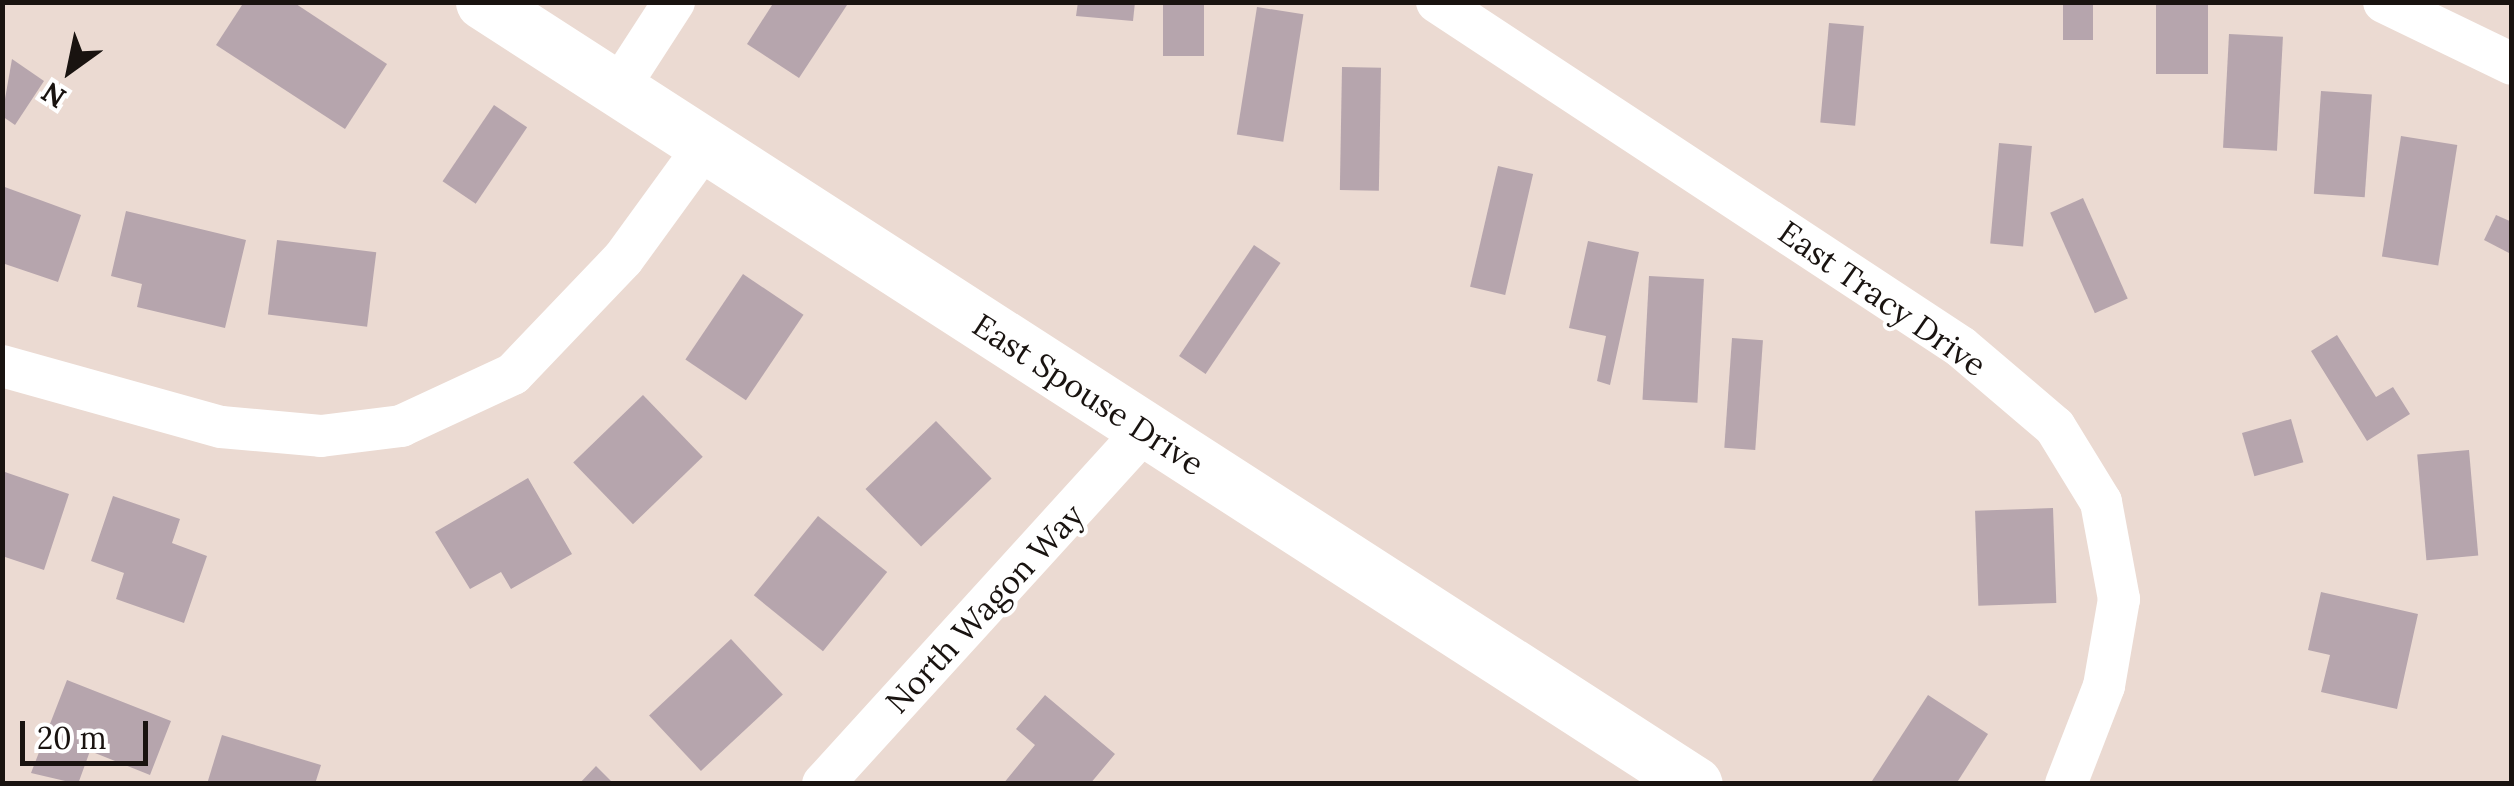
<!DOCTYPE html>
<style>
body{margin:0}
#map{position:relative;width:2514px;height:786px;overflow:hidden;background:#ebdad2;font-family:Lora,serif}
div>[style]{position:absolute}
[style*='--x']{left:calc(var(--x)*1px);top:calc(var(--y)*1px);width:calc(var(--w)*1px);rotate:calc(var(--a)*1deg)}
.building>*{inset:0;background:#b6a5ad;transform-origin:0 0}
.street>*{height:42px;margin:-21px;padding:0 21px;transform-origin:21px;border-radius:21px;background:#fff}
.secondary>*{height:55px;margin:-27.5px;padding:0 27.5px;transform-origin:27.5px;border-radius:27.5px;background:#fff}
span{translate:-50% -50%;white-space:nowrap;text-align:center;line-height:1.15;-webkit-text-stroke:8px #fff;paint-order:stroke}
.street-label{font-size:32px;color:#191310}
.frame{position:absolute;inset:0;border:5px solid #191310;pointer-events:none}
.north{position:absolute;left:20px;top:20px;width:100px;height:100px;-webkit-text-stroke:8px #fff;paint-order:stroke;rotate:213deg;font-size:28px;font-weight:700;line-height:40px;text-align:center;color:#191310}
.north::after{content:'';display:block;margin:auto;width:35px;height:45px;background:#191310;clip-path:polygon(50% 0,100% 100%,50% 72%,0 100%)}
.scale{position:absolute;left:20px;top:721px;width:128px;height:45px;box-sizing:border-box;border:5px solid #191310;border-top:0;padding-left:12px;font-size:30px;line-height:35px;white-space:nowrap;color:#191310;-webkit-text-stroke:8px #fff;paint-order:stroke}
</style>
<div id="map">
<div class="building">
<i style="clip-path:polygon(244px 2px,293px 2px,387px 64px,345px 129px,216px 45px)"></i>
<i style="clip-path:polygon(774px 2px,849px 2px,799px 78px,747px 44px)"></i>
<i style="clip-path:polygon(1078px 2px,1135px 2px,1133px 21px,1076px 16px)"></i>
<i style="left:1163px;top:2px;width:41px;height:54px"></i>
<i style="left:2063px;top:2px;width:30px;height:38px"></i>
<i style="left:2156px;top:2px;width:52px;height:72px"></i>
<i style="left:1257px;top:7px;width:47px;height:129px;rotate:9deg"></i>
<i style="left:1829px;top:23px;width:35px;height:100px;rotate:5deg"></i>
<i style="left:2229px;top:34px;width:54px;height:114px;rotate:3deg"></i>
<i style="clip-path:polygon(12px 59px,44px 81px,15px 125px,2px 116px)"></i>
<i style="left:1342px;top:67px;width:39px;height:123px;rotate:1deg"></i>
<i style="left:2321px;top:91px;width:51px;height:103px;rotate:4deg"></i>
<i style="left:494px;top:105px;width:40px;height:92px;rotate:34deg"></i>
<i style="left:2401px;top:136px;width:57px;height:122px;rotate:9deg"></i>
<i style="left:1999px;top:143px;width:33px;height:101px;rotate:5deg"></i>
<i style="left:1498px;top:166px;width:36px;height:124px;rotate:13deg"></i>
<i style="clip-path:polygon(2px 186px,81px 215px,58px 282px,2px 263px)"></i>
<i style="left:2083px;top:198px;width:110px;height:36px;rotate:66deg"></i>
<i style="clip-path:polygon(126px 211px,246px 240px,225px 328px,137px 307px,142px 284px,111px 276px)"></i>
<i style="clip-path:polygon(2496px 215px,2512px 222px,2509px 253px,2484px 240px)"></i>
<i style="left:277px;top:240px;width:100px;height:75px;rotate:7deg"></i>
<i style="clip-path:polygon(1588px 241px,1639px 252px,1610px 385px,1597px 381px,1606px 336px,1569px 328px)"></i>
<i style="left:1254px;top:245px;width:32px;height:134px;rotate:34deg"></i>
<i style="left:743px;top:274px;width:73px;height:103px;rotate:34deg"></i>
<i style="left:1649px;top:276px;width:55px;height:124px;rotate:3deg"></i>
<i style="clip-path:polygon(2337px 335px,2376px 397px,2393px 387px,2410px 414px,2367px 441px,2311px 351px)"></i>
<i style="left:1732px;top:338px;width:31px;height:110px;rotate:4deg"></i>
<i style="left:643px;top:395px;width:86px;height:97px;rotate:46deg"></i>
<i style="left:2291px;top:419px;width:45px;height:51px;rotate:74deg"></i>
<i style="left:936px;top:421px;width:80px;height:98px;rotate:46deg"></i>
<i style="left:2469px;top:450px;width:106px;height:52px;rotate:85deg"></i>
<i style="clip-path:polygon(2px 471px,69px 494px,44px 570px,2px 556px)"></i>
<i style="clip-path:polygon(528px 478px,572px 554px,511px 589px,501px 572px,470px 589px,435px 532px)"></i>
<i style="clip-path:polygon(113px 496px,180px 519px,172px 543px,207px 556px,184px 623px,116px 599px,124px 573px,91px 561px)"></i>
<i style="left:2053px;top:508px;width:95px;height:78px;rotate:88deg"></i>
<i style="left:818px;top:516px;width:89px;height:102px;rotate:39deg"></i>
<i style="clip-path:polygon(2321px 592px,2418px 614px,2397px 709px,2321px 692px,2330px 655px,2308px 650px)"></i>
<i style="left:731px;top:639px;width:76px;height:112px;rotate:47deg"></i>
<i style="clip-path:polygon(67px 680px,171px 721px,150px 775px,90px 751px,78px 784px,31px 773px)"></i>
<i style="clip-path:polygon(1045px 695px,1115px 754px,1090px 784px,1003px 784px,1035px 745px,1016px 729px)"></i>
<i style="clip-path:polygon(1928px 695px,1988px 734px,1956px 784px,1870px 784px)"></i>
<i style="clip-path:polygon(222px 735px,321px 765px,315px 784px,207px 784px)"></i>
<i style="clip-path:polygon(596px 766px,614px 784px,579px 784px)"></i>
</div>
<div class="street">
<i style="--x:1437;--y:2;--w:627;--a:33.36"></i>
<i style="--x:1961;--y:347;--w:123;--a:40.4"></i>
<i style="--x:2055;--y:427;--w:88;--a:58.5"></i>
<i style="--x:2101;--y:502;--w:99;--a:79.5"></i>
<i style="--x:2119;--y:599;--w:88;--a:99.8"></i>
<i style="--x:2104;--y:686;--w:105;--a:111.2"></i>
<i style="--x:2384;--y:2;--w:142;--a:25.8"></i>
<i style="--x:617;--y:90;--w:105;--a:-57.1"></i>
<i style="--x:2;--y:366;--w:227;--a:15.6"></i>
<i style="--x:221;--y:427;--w:100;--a:5.1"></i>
<i style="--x:321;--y:436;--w:81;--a:-7.1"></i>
<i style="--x:401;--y:426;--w:123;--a:-24.9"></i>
<i style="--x:513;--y:374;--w:159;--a:-46.3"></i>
<i style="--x:623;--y:259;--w:136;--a:-54"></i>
<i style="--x:823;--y:784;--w:477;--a:-47.7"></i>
</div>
<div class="secondary">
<i style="--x:483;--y:2;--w:1442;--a:32.83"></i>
</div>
<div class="street-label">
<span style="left:1882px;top:299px;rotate:35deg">East Tracy Drive</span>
<span style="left:1088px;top:395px;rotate:33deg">East Spouse Drive</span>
<span style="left:985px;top:609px;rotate:-47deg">North Wagon Way</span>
</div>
<div class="frame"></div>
<div class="north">N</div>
<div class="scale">20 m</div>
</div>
